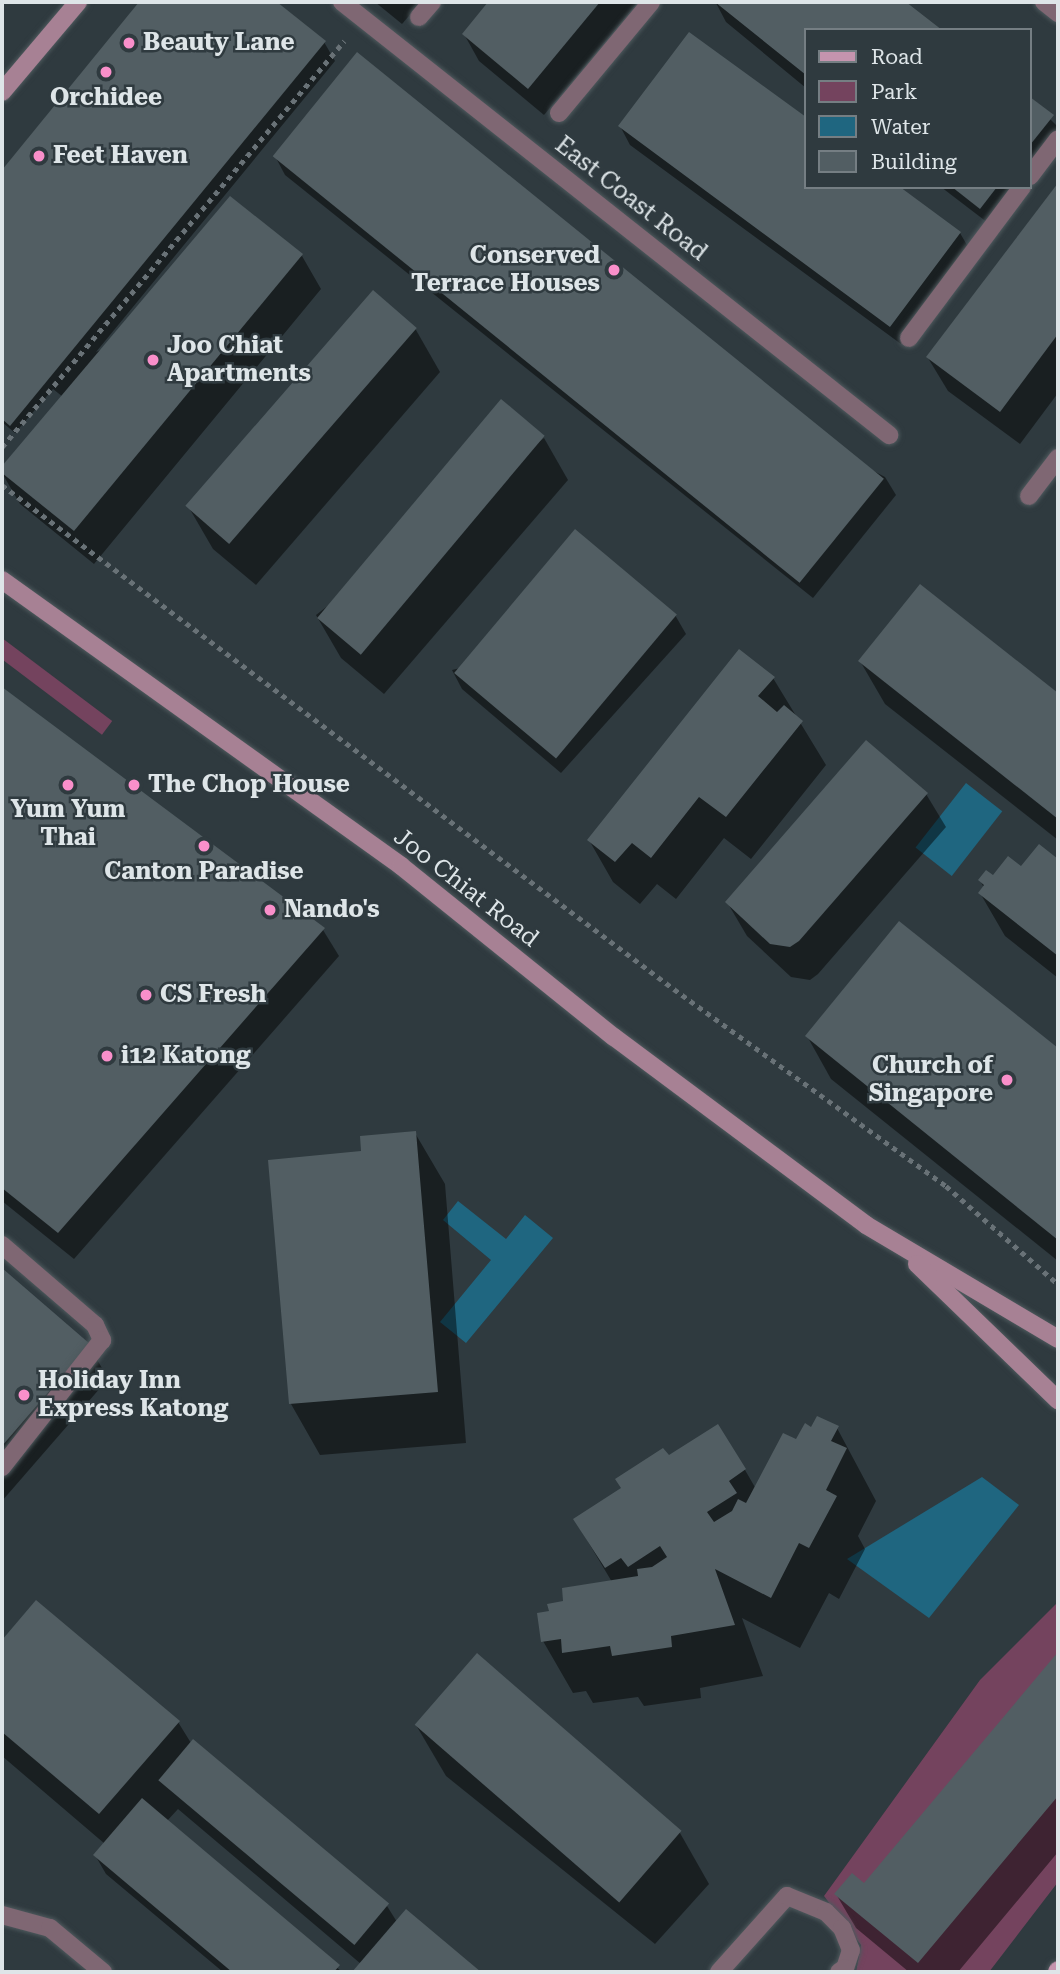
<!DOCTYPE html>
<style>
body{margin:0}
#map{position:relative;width:1060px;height:1974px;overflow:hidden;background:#2f3a3f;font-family:"Roboto Serif",serif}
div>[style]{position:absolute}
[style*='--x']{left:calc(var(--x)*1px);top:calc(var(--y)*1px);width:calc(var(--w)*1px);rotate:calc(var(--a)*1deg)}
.green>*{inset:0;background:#74435e;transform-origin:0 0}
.water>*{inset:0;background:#1f6680;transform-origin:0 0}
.shadow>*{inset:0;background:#0007}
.building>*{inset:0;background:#525e63;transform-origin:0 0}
.path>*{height:4.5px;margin-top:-2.25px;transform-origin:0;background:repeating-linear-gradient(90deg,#697277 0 5px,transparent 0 10px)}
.roads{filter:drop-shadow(0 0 2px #4e595d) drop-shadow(0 0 2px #4e595d)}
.lane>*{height:18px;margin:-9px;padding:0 9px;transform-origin:9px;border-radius:9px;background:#7f6773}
.street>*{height:18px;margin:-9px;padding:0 9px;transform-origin:9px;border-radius:9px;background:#7f6773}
.secondary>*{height:18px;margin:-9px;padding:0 9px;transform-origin:9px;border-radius:9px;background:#a78194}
.primary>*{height:18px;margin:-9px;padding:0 9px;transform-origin:9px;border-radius:9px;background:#c594ae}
.dots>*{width:19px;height:19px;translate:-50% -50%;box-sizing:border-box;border:4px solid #2f3a3f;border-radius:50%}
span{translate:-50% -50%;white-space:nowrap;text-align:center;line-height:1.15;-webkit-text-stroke:5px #2f3a3f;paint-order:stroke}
.poi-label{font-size:24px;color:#dee5e8;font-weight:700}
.left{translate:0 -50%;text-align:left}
.right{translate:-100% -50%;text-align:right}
.street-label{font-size:24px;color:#dee5e8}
.frame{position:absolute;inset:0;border:4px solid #dee5e8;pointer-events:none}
.legend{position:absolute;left:804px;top:28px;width:228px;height:161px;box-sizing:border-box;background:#2f3a3f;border:2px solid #757e83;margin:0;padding:9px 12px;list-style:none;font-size:21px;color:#dee5e8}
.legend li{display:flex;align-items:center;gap:14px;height:35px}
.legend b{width:35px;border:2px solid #757e83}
</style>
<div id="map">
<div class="green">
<i style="left:2px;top:638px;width:138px;height:17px;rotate:37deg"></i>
<i style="clip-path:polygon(1058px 1602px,1058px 1882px,989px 1972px,856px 1972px,861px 1945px,824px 1896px,980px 1680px)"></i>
</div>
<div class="water">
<i style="left:966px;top:783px;width:46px;height:82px;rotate:38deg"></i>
<i style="clip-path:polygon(458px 1201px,506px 1239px,525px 1215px,553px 1238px,466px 1343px,440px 1322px,491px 1260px,443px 1220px)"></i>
<i style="clip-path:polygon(982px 1477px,1019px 1505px,929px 1618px,847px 1559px)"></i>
</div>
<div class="shadow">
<i style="clip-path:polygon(142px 2px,274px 2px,324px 42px,335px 61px,96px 352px,302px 256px,321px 289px,94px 564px,20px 504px,2px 473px,63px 397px,53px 389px,15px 433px,2px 422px,2px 172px)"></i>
<i style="clip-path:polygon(375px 2px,421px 2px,402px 24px)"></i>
<i style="clip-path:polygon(490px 2px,638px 2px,544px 115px,479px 61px,464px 34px)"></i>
<i style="clip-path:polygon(903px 2px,940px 30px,806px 30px,806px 88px,726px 22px,716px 3px)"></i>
<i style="clip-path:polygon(689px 34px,806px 120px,806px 187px,897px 187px,960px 233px,971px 252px,901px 344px,630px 145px,620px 126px)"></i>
<i style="clip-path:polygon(1030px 99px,1058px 127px,1058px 141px,1030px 177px)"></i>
<i style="clip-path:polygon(275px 156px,885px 477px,896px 495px,813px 598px,285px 175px)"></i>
<i style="clip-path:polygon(1058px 186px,1058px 393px,1020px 444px,948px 391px,928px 358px)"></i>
<i style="clip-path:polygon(941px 187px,1022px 187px,992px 226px)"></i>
<i style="clip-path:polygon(373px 293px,416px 330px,440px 372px,256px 585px,213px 549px,188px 506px)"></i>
<i style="clip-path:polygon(544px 438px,568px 480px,384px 694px,341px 658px,316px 615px)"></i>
<i style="clip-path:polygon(920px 586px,1058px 695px,1058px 840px,885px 704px,860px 661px)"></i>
<i style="clip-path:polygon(675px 615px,686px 634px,561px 773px,462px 689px,452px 670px)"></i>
<i style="clip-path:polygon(773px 678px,826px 765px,751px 859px,724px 838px,676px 899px,657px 884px,640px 904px,613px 882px,589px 840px)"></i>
<i style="clip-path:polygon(2px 690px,323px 930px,339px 956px,74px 1259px,2px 1201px)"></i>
<i style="clip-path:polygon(926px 794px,946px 827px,818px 974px,810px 980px,791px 977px,747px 936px,727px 902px)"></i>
<i style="clip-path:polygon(1039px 846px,1058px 861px,1058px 978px,1005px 936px,980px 893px,984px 888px,980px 880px,1022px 869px)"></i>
<i style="clip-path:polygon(899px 923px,1058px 1051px,1058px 1261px,831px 1079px,807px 1036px)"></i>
<i style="clip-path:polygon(415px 1133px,445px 1184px,466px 1443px,320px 1455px,291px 1404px,270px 1161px,363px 1153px)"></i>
<i style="clip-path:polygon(2px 1271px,89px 1345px,108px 1379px,2px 1501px)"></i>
<i style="clip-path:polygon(837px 1428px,876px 1501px,858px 1536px,865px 1549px,839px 1599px,829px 1593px,800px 1648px,742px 1618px,763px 1676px,700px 1688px,701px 1698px,644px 1706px,638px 1697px,593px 1703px,586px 1691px,573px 1693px,543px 1641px,551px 1612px,612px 1582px,575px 1520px,668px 1458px,745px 1470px,756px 1489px,812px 1429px)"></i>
<i style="clip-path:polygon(36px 1602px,178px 1722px,191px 1743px,387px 1906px,397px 1922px,406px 1911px,479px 1972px,354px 1972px,361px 1964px,178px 1809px,167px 1821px,342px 1972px,223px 1972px,106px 1874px,95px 1855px,105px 1844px,2px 1756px,2px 1642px)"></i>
<i style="clip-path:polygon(1058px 1655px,1058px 1852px,958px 1972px,909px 1972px,856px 1928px,836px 1894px,864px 1886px)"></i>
<i style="clip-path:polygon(416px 1725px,680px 1833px,709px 1884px,655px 1944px,446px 1776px)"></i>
</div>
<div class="building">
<i style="clip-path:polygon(139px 2px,277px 2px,326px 41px,10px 426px,2px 419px,2px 170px)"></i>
<i style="clip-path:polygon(488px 2px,600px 2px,528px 89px,462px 34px)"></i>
<i style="clip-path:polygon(715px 2px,906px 2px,942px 30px,806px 30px,806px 75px)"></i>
<i style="clip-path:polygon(689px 32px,806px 117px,806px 187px,900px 187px,961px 232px,890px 327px,618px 126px)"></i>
<i style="left:357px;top:52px;width:678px;height:134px;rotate:39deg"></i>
<i style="clip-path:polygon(1030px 97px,1054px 115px,1030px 145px)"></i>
<i style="clip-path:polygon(1058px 183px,1058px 334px,1000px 412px,926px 357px)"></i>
<i style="clip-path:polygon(952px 187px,997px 187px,980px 209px)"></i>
<i style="clip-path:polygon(230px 196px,303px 254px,74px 531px,2px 473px,2px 466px)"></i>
<i style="left:373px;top:290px;width:58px;height:286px;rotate:41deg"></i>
<i style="left:501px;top:399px;width:57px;height:286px;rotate:40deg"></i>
<i style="left:575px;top:529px;width:133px;height:188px;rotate:40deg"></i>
<i style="clip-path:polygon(920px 584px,1058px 693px,1058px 819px,858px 661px)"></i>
<i style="clip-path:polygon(739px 649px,775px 677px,758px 696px,777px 712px,784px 705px,803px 721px,726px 817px,699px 797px,651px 858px,632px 843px,615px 862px,587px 840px)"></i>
<i style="clip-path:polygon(2px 687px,325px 928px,58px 1233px,2px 1188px)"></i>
<i style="clip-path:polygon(866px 740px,928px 793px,799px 941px,790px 947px,770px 944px,725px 902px)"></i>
<i style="clip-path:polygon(1039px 844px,1058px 859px,1058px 956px,978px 893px,984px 885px,978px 880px,986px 870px,993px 875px,1008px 856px,1021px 866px)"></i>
<i style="clip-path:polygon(899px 921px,1058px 1048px,1058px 1240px,805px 1036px)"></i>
<i style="clip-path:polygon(416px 1131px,438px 1392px,289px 1404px,268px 1160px,361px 1151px,360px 1136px)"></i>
<i style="clip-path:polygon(2px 1268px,90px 1344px,2px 1446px)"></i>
<i style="clip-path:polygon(817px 1416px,839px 1426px,831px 1441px,847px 1448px,826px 1490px,837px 1496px,809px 1548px,799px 1543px,771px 1598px,715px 1569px,735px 1625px,671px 1636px,672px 1647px,612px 1656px,610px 1646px,562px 1653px,561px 1639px,541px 1642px,537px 1613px,549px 1611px,547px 1604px,563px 1601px,562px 1588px,638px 1576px,637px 1569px,652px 1567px,667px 1557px,660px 1546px,628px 1567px,621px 1558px,605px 1568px,573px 1519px,621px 1488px,615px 1479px,663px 1448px,669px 1455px,718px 1424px,746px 1469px,729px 1481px,737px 1493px,707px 1512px,714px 1522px,732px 1511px,738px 1499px,746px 1503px,783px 1433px,796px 1439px,805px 1423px,811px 1427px)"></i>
<i style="clip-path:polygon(36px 1600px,180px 1721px,99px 1814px,2px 1732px,2px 1640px)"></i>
<i style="clip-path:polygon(1058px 1652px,1058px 1796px,918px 1963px,834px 1894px,852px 1873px,864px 1883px)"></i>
<i style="left:477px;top:1653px;width:271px;height:95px;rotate:41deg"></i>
<i style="left:193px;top:1739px;width:256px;height:54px;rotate:40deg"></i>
<i style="clip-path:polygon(142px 1798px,340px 1965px,334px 1972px,232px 1972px,93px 1855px)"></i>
<i style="clip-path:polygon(406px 1909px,481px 1972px,352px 1972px)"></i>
</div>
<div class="path">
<i style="--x:2;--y:447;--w:531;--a:-49.89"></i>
<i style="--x:2;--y:485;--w:840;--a:36.87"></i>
<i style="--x:674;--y:989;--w:336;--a:35.9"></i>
<i style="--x:946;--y:1186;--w:149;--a:41.2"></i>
</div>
<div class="roads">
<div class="lane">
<i style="--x:419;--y:17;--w:20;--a:-49"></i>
<i style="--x:1030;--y:176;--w:46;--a:-52.9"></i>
<i style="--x:909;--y:338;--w:189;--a:-53.2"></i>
<i style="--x:1029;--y:496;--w:48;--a:-52.7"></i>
<i style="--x:2;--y:1245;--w:123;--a:40.7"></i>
<i style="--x:95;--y:1325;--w:17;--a:65"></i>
<i style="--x:102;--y:1340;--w:162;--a:128.2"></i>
<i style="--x:2;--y:1915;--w:50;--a:15.2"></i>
<i style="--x:50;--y:1928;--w:69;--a:39.7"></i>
<i style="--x:719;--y:1972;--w:102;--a:-48.2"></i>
<i style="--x:787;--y:1896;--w:42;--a:22.3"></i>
<i style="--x:826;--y:1912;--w:23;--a:45"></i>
<i style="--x:842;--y:1928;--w:24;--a:68"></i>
<i style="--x:851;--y:1950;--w:19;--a:108"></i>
<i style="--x:845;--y:1968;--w:7;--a:146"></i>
</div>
<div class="street">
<i style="--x:342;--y:2;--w:698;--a:38.36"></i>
<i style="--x:1044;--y:2;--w:18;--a:38"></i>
<i style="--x:559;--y:113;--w:144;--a:-50.3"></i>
</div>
<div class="secondary">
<i style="--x:2;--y:92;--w:118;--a:-49.8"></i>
<i style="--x:2;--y:580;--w:491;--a:35.6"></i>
<i style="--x:401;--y:866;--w:273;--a:38.8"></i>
<i style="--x:614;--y:1037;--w:314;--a:36.7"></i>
<i style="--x:866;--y:1225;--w:223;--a:30.7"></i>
<i style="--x:917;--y:1264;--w:196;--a:44"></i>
</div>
<div class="primary">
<i style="--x:1057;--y:1972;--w:2;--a:-63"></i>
</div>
</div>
<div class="dots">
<i style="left:129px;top:43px;background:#f98fca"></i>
<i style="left:106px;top:72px;background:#f98fca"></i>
<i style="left:39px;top:156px;background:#f98fca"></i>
<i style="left:614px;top:270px;background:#f98fca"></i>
<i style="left:153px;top:360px;background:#f98fca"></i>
<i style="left:68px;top:785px;background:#f98fca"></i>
<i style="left:134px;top:785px;background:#f98fca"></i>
<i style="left:204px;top:846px;background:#f98fca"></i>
<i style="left:270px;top:910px;background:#f98fca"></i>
<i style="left:146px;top:995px;background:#f98fca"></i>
<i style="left:107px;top:1056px;background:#f98fca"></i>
<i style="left:1007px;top:1080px;background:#f98fca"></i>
<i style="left:24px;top:1395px;background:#f98fca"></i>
</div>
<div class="poi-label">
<span class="left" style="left:143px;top:43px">Beauty Lane</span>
<span style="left:106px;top:98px">Orchidee</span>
<span class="left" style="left:53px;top:156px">Feet Haven</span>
<span class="right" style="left:600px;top:270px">Conserved<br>Terrace Houses</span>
<span class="left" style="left:167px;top:360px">Joo Chiat<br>Apartments</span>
<span class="left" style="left:148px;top:785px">The Chop House</span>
<span style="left:68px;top:824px">Yum Yum<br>Thai</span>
<span style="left:204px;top:872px">Canton Paradise</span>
<span class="left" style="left:284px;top:910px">Nando's</span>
<span class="left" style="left:160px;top:995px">CS Fresh</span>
<span class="left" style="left:121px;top:1056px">i12 Katong</span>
<span class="right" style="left:993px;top:1080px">Church of<br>Singapore</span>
<span class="left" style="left:38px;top:1395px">Holiday Inn<br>Express Katong</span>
</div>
<div class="street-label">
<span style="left:631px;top:199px;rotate:38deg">East Coast Road</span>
<span style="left:466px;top:888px;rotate:38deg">Joo Chiat Road</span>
</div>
<div class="frame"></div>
<ul class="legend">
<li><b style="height:9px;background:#c594ae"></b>Road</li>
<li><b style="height:19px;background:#74435e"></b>Park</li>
<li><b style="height:19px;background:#1f6680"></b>Water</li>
<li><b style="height:19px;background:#525e63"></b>Building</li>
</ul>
</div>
